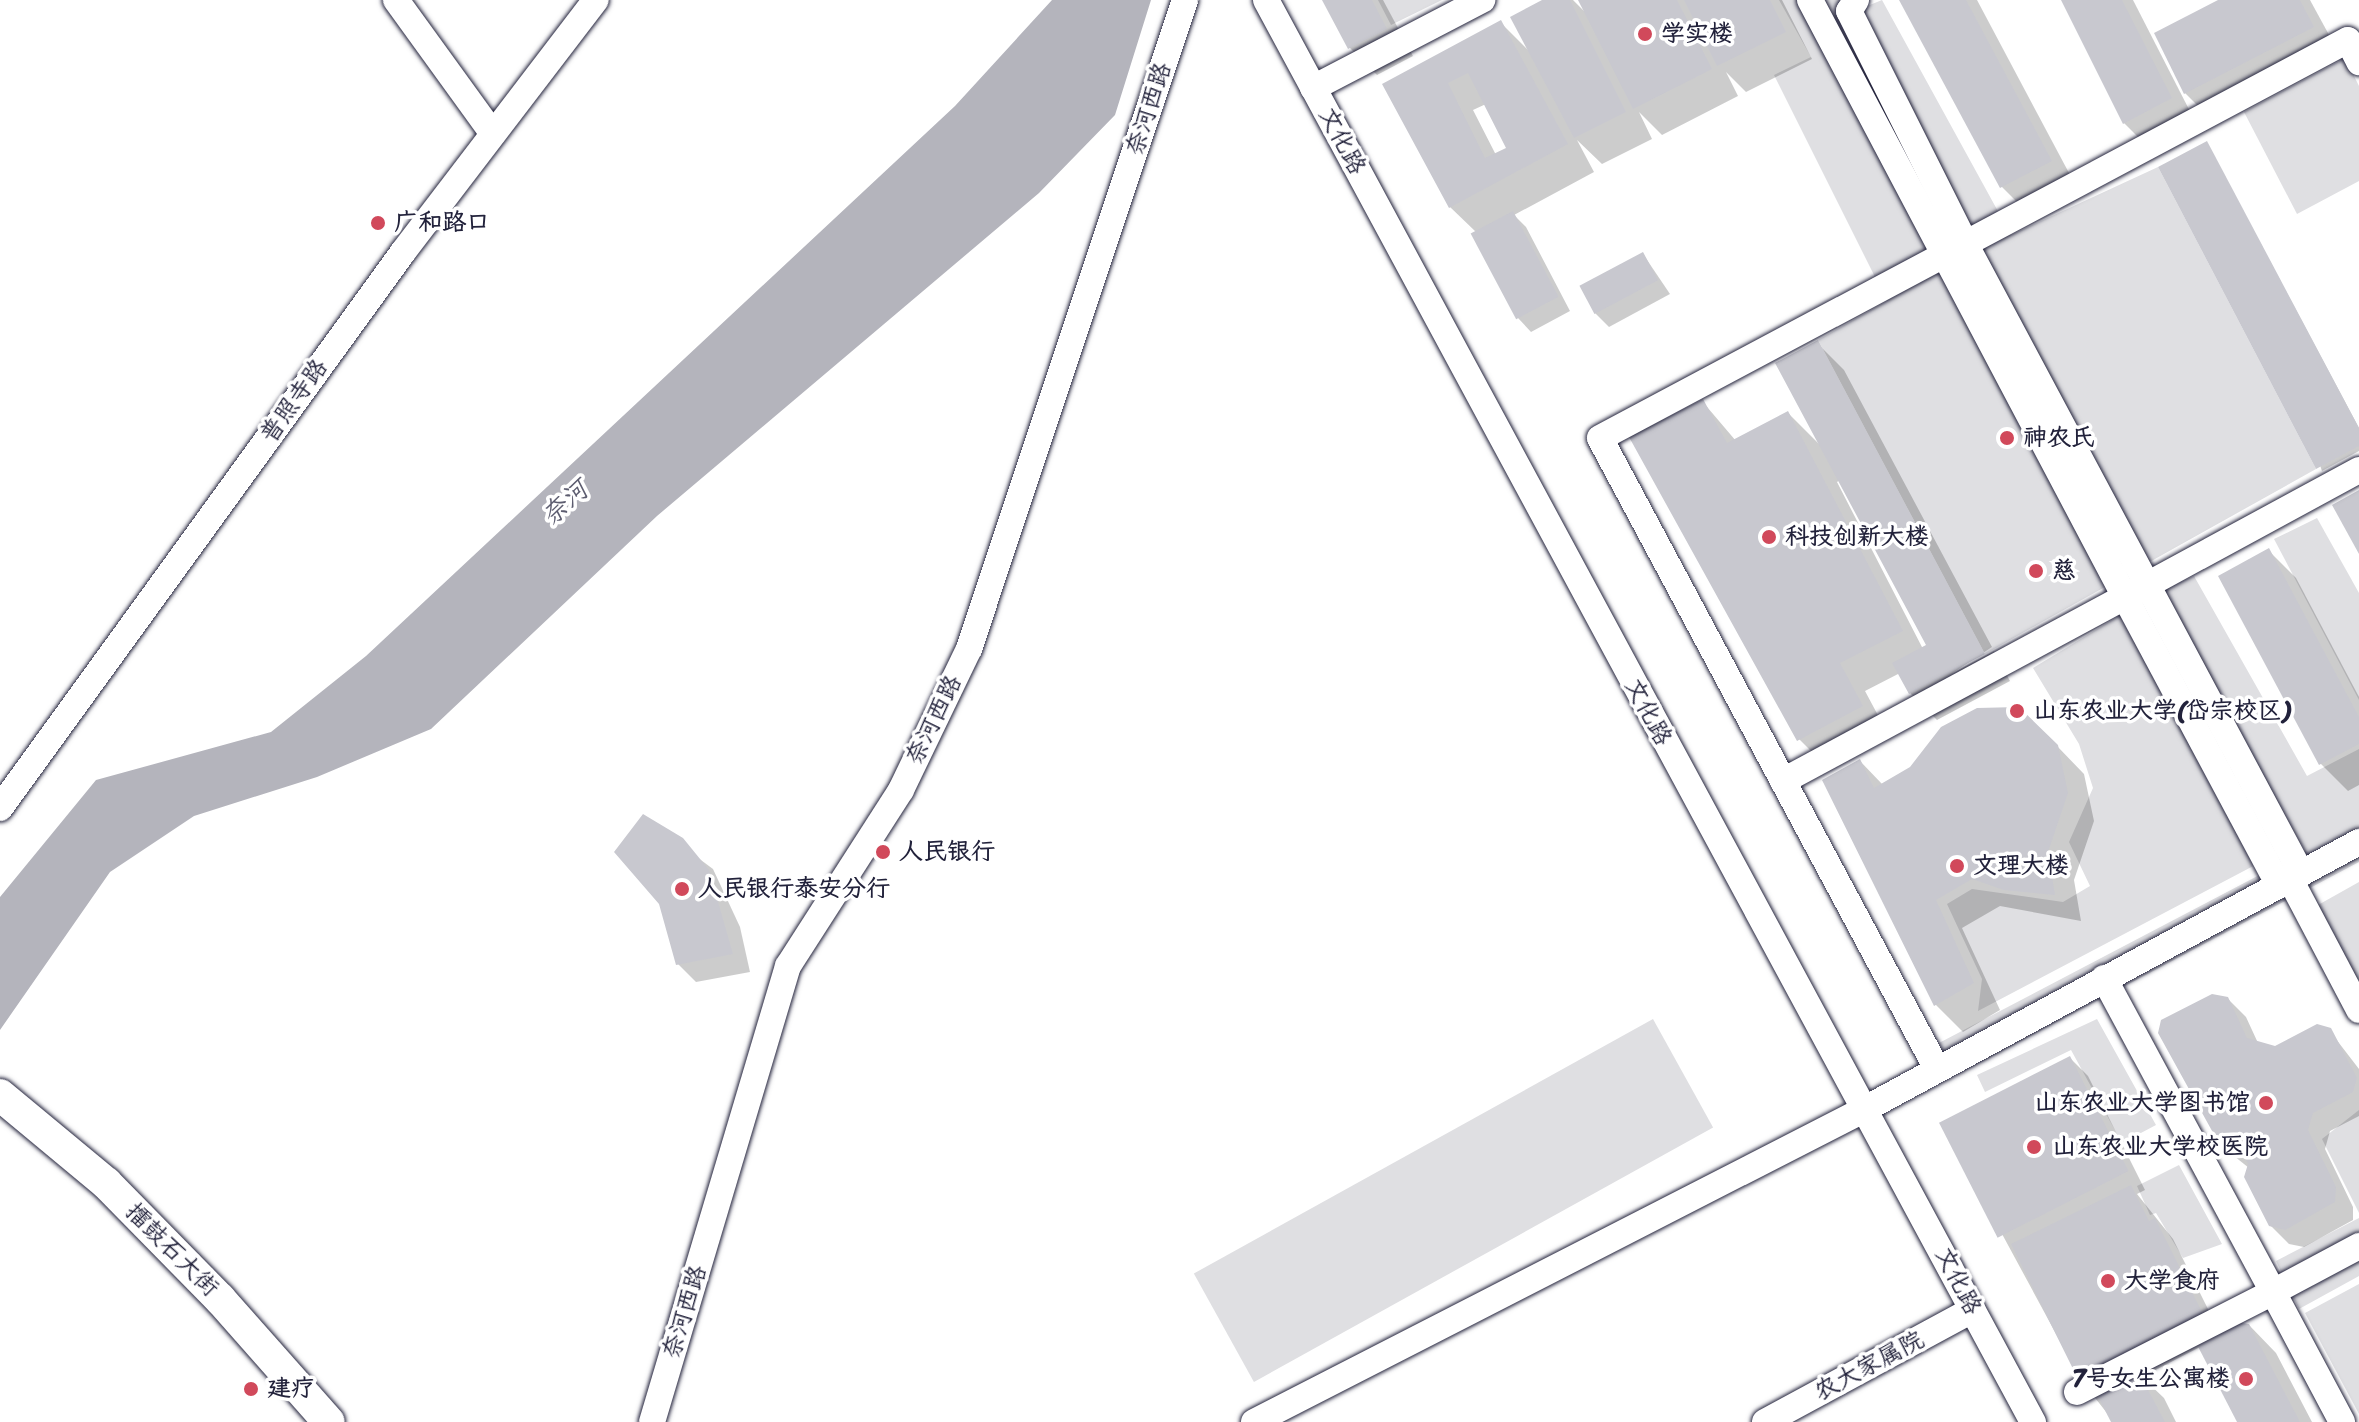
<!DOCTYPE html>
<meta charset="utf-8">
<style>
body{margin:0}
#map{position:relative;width:2359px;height:1422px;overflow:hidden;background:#fff;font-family:Sriracha,"LXGW WenKai TC",sans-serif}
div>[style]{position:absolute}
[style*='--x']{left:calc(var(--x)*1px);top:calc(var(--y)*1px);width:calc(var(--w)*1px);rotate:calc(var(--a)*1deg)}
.green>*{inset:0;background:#dfdfe2;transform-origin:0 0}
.water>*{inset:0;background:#b4b4bc}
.shadow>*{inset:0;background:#0003}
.building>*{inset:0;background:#c8c8cf;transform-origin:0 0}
.roads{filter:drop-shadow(0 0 2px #22223b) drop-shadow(0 0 2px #22223b)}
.minor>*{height:26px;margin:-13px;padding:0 13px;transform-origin:13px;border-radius:13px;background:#fff}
.major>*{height:32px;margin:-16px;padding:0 16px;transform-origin:16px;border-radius:16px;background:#fff}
.dots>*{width:22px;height:22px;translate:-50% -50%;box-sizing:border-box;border:4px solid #fff;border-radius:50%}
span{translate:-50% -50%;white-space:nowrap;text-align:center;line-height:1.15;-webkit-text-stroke:7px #fff;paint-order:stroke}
.poi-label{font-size:24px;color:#22223b;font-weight:700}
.left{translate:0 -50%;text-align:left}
.right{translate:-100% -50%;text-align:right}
.street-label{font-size:24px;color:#22223b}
.water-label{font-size:26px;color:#5c5c6f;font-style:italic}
</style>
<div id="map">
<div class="green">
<i style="clip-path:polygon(1378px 0,1442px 0,1391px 25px)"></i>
<i style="clip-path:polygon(1779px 0,1855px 0,1860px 9px,1882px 0,2011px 235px,2158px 167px,2316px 469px,1985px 654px,1818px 340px,1887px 301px,1774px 75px,1811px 57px)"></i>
<i style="clip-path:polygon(2345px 58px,2359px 86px,2359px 181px,2297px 214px,2244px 112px)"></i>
<i style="clip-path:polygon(2317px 518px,2359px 593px,2359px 700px,2274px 539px)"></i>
<i style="clip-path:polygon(2194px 576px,2307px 776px,2359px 749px,2359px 862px,1957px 1075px,1939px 1043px,2305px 851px,2161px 591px)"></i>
<i style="clip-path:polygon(2122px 614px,2259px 863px,1978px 1011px,1982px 979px,1947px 904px,1972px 889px,2063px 902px,2090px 886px,2069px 842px,2093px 788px,2079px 744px,2033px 668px)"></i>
<i style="clip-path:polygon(2359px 882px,2359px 983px,2318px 905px)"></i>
<i style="left:1653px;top:1019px;width:124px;height:525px;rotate:61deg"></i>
<i style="clip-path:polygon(2097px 1019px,2156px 1125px,2122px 1143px,2071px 1050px,1985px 1092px,1977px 1075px)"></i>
<i style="clip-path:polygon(2359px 1110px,2359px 1213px,2322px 1139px)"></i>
<i style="clip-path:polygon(2179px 1165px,2222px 1244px,2183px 1258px,2156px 1213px,2150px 1215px,2137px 1186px)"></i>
<i style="clip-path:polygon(2359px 1218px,2359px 1276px,2299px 1309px,2276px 1261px)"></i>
<i style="clip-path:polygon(2359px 1284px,2359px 1414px,2305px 1313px)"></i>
</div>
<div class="water">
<i style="clip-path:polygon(1052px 0,1151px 0,1115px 115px,1039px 193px,657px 516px,431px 729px,317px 777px,194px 816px,110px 872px,0 1030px,0 897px,96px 780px,271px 732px,366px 656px,955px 106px)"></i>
</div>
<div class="shadow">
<i style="clip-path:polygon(1324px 0,1383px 0,1413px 56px,1377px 75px,1350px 48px)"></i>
<i style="clip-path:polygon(evenodd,1547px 0,1573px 0,1587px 14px,1581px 0,1782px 0,1812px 59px,1746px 92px,1726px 72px,1738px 96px,1662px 135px,1639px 112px,1652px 139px,1602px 164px,1577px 140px,1594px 172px,1514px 215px,1526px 227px,1570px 311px,1531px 332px,1518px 318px,1476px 232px,1450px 207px,1385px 85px,1501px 23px,1528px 50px,1547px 0,1486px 104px,1508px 149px,1496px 155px,1473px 110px,1486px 104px)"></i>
<i style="clip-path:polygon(1902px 0,1977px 0,2077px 188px,2029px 214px,2002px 187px)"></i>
<i style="clip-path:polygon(2063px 0,2133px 0,2197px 125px,2151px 150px,2124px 123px)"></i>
<i style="clip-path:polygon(2220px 0,2310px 0,2340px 55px,2212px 120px,2183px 91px)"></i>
<i style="clip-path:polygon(2207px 143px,2359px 428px,2359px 451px,2322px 471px)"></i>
<i style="clip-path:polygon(1643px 254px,1670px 294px,1609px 327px,1595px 313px)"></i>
<i style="clip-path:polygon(evenodd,1817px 343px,1844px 370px,1992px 647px,1951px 674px,1994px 651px,2010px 681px,1937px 720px,1910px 693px,1900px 673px,1865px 691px,1888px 734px,1826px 766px,1799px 739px,1702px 401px,1736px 441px,1788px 413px,1821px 446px,1817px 343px,1840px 480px,1929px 646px,1923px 649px,1837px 482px,1840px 480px)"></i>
<i style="clip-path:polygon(2269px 551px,2296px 578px,2359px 697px,2359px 785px,2348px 791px,2321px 764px)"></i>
<i style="clip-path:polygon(2057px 746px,2084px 774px,2094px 821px,2074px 880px,2081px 921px,2000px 906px,1962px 928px,2000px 1010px,1963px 1032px,1936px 1005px,1860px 761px,1883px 785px)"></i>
<i style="clip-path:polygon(643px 817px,713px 869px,740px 927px,750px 972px,696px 982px,678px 964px)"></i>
<i style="clip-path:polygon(2227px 998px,2246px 1017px,2258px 1043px,2275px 1049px,2329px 1030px,2359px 1069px,2359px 1116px,2330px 1131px,2325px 1149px,2353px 1207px,2353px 1220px,2304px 1247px,2289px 1244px,2270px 1225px,2249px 1168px,2224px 1148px)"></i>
<i style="clip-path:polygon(2070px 1058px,2088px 1076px,2145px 1190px,2137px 1194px,2173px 1239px,2216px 1325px,2249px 1325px,2276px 1353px,2312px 1422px,2239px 1422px,2200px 1347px,2142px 1377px,2164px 1398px,2176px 1422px,2114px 1422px,2081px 1380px,1942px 1123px)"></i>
</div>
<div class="building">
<i style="clip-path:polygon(1322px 0,1372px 0,1387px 29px,1348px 49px)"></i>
<i style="clip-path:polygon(1542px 0,1570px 0,1626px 112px,1574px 138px,1510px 17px)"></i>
<i style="clip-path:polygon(1578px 0,1677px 0,1712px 69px,1633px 109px)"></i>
<i style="clip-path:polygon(1684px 0,1770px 0,1786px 32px,1717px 66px)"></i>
<i style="clip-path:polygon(1899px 0,1966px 0,2052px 161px,2000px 188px)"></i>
<i style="clip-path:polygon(2061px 0,2122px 0,2172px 98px,2123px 124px)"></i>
<i style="clip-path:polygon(2218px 0,2300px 0,2314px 27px,2184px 94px,2154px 33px)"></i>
<i style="clip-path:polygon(evenodd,1501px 20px,1568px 144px,1449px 208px,1382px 84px,1501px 20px,1468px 73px,1506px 148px,1485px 158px,1448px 83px,1468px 73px)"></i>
<i style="clip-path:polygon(2207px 141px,2359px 428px,2359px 446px,2316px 469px,2158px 167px)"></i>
<i style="left:1513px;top:211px;width:97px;height:48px;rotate:62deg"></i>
<i style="left:1643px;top:252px;width:32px;height:72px;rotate:62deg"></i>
<i style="clip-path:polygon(1818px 340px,1985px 654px,1909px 694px,1892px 663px,1926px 645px,1775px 363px)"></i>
<i style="clip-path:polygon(1703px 399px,1727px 443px,1788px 411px,1903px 631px,1840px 663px,1863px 706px,1797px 741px,1629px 437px)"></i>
<i style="clip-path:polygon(2359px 490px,2359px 554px,2332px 505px)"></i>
<i style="clip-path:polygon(2269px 548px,2359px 717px,2359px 744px,2319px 765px,2218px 576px)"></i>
<i style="clip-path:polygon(2019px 707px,2058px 745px,2068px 793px,2048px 852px,2055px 895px,2004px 890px,1972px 879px,1936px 900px,1974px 983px,1934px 1006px,1822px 780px,1860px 759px,1874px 788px,1910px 767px,1941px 727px,1977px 708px)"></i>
<i style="clip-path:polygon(643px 814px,683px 838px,709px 870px,733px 954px,676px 965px,659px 904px,614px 852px)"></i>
<i style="clip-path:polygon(2212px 994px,2228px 997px,2247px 1038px,2275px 1046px,2317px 1024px,2331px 1028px,2357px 1078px,2353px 1092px,2313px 1113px,2308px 1130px,2336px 1187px,2335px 1202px,2285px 1230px,2269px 1226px,2244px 1177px,2248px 1164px,2243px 1153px,2222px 1149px,2158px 1033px,2161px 1020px)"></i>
<i style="left:2070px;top:1056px;width:129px;height:147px;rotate:63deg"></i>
<i style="clip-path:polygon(2131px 1185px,2149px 1221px,2155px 1218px,2205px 1318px,2079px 1381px,2011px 1244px)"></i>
<i style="clip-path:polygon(2222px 1320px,2249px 1324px,2300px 1422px,2237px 1422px,2192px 1335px)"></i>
<i style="clip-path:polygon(2137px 1369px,2165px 1422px,2111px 1422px,2095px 1391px)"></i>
</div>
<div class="roads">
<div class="minor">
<i style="--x:396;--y:0;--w:165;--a:54.1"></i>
<i style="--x:1266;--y:0;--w:1616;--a:61.66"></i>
<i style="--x:1810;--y:0;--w:675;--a:62.18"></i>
<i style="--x:2125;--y:597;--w:266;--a:-28.5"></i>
<i style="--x:1856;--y:0;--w:13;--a:122"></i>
<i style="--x:1849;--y:11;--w:264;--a:63.4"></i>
<i style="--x:1967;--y:247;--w:710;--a:61.92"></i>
<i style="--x:1313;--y:88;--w:191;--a:-27.5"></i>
<i style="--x:1783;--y:781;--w:388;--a:-28.3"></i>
<i style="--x:2125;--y:597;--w:327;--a:61.9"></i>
<i style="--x:0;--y:808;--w:687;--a:-54.06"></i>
<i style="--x:403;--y:252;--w:317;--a:-52.6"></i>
<i style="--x:2290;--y:879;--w:148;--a:62.2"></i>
<i style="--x:2104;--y:978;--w:357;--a:61.7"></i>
<i style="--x:2273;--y:1292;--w:98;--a:-28.1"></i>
<i style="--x:1937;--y:1069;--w:715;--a:-118.11"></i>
<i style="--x:1600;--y:438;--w:847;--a:-28.02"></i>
<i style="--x:2348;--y:40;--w:25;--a:63"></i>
<i style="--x:2077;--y:1392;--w:220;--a:-27"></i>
<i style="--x:2273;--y:1292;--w:147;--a:62"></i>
<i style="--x:652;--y:1422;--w:476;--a:-73.4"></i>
<i style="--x:788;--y:966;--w:209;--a:-57.3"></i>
<i style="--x:901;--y:790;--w:157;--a:-64.3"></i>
<i style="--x:969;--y:649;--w:684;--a:-71.59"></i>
<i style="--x:1254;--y:1422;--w:687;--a:-27.12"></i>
<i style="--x:1865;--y:1109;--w:562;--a:-28.39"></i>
<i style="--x:1765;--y:1422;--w:235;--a:-28.4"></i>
</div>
<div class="major">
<i style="--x:0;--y:1095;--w:138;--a:39.7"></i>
<i style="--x:106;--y:1183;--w:163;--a:45.5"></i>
<i style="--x:220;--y:1299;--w:164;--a:48.5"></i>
</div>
</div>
<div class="dots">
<i style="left:1645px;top:34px;background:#d1495b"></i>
<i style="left:378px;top:223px;background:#d1495b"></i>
<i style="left:2007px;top:438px;background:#d1495b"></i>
<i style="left:1769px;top:537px;background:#d1495b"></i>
<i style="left:2036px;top:571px;background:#d1495b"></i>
<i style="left:2017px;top:711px;background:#d1495b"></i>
<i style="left:883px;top:852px;background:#d1495b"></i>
<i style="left:1957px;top:866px;background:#d1495b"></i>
<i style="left:682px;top:889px;background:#d1495b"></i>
<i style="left:2266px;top:1103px;background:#d1495b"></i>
<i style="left:2034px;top:1147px;background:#d1495b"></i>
<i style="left:2108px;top:1281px;background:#d1495b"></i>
<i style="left:2246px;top:1379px;background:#d1495b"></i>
<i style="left:251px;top:1389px;background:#d1495b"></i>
</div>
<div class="poi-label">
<span class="left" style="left:1661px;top:34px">学实楼</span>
<span class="left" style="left:394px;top:223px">广和路口</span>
<span class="left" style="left:2023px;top:438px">神农氏</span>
<span class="left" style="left:1785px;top:537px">科技创新大楼</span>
<span class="left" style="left:2052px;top:571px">慈</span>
<span class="left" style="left:2033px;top:711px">山东农业大学(岱宗校区)</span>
<span class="left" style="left:899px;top:852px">人民银行</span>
<span class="left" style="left:1973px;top:866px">文理大楼</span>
<span class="left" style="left:698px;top:889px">人民银行泰安分行</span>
<span class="right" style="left:2250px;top:1103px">山东农业大学图书馆</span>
<span class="left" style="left:2052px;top:1147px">山东农业大学校医院</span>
<span class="left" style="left:2124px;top:1281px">大学食府</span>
<span class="right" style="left:2230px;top:1379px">7号女生公寓楼</span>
<span class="left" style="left:267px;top:1389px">建疗</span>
</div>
<div class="street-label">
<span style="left:1149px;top:109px;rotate:-72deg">奈河西路</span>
<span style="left:1342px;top:141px;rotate:62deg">文化路</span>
<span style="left:294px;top:401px;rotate:-54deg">普照寺路</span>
<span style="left:1648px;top:712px;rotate:62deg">文化路</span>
<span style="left:934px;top:720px;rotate:-64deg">奈河西路</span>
<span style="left:172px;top:1250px;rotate:45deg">擂鼓石大街</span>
<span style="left:1958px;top:1281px;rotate:63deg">文化路</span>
<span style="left:685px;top:1312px;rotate:-73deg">奈河西路</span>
<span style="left:1869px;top:1366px;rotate:-28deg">农大家属院</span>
</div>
<div class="water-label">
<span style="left:565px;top:503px;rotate:-41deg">奈河</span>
</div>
</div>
